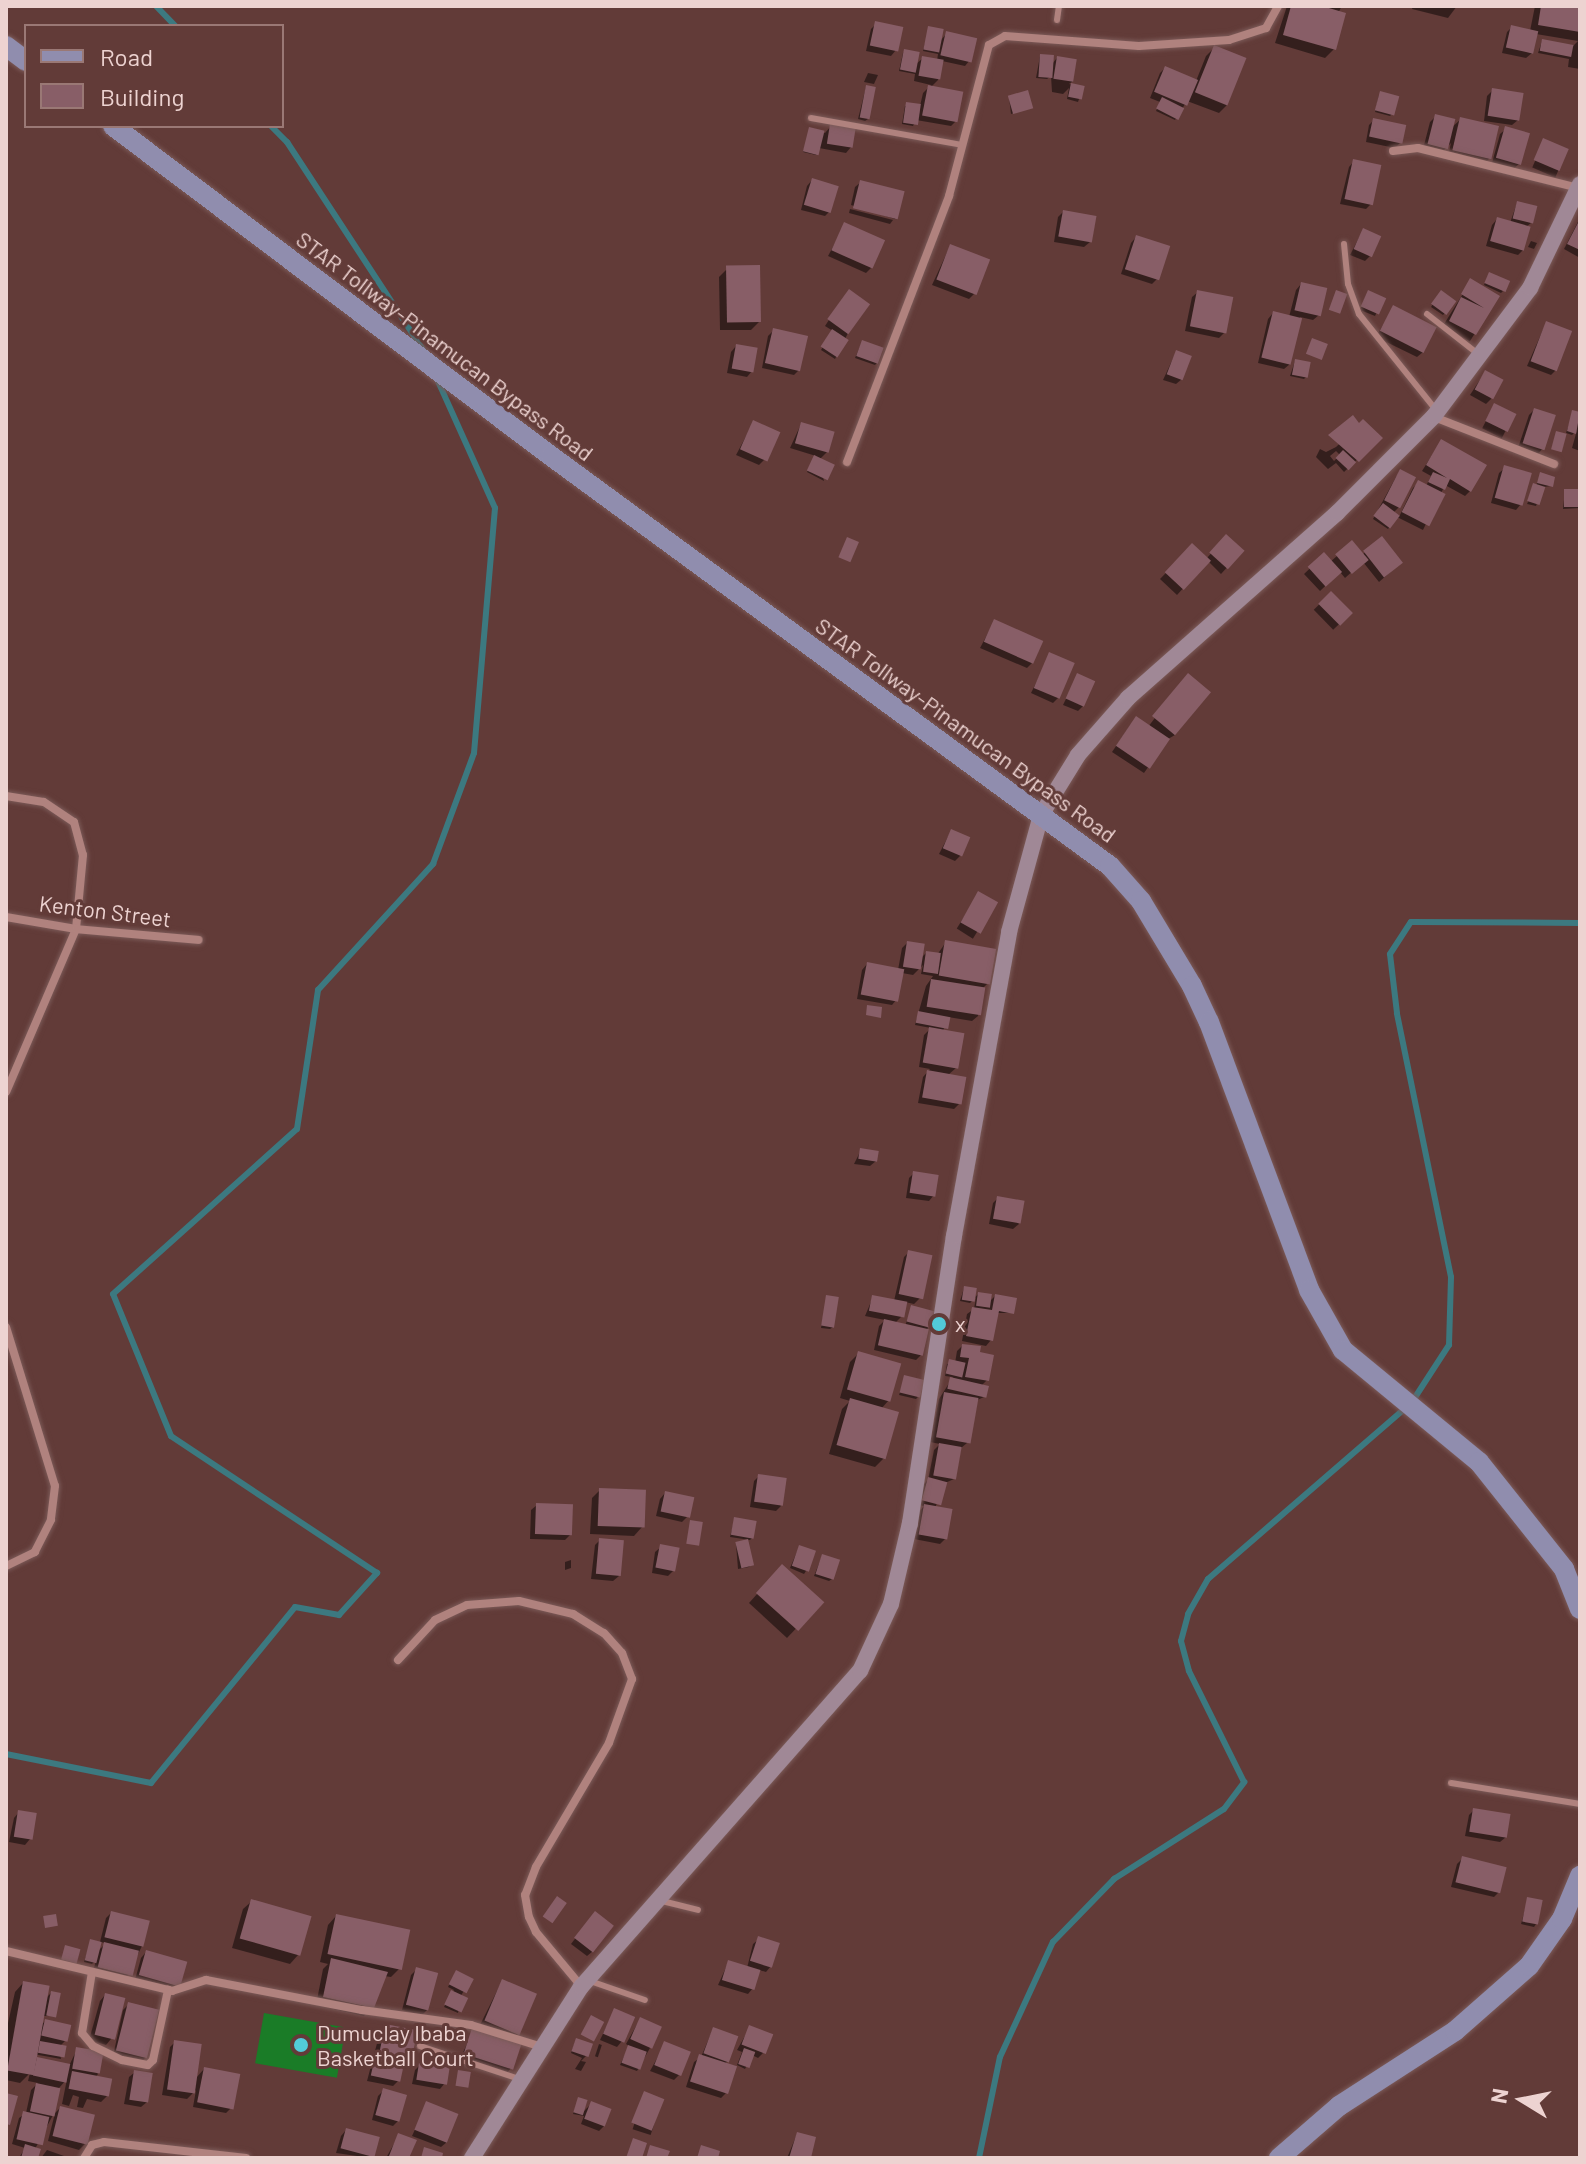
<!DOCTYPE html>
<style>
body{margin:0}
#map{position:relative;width:1586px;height:2164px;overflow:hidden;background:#623b38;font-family:Barlow,sans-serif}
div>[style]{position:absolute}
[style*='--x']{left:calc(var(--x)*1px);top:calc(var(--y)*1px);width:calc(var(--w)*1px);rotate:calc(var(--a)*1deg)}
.green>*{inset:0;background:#1a7c27;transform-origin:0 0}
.shadow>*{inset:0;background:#0007;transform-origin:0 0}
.stream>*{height:6px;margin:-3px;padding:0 3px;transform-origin:3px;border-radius:3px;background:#3c7980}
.building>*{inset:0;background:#885e67;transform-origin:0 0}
.roads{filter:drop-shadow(0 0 2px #7b5a58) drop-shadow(0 0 2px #7b5a58)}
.lane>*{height:6px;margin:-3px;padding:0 3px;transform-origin:3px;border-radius:3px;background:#b0827e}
.street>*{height:8px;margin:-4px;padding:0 4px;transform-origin:4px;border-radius:4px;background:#b0827e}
.secondary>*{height:16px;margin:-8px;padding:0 8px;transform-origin:8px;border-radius:8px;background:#a08896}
.primary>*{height:20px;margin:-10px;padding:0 10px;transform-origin:10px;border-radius:10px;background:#908dae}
.dots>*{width:22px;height:22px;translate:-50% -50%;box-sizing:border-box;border:4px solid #623b38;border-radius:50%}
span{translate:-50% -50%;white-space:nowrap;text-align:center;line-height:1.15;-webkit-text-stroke:6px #623b38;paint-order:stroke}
.street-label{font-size:22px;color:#edd3d1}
.poi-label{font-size:22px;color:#edd3d1}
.left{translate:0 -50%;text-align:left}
.frame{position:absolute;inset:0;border:8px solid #edd3d1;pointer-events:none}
.legend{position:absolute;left:24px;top:24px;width:260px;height:104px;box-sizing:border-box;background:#623b38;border:2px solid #9a7875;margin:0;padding:10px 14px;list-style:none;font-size:24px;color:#edd3d1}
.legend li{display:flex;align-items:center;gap:16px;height:40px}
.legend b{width:40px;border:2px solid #9a7875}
.north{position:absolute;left:1482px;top:2060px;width:80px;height:80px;-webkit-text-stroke:6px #623b38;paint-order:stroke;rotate:280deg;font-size:22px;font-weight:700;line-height:32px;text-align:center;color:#edd3d1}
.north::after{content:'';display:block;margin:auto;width:28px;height:36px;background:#edd3d1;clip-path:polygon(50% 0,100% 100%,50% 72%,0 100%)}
</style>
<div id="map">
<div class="green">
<i style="left:264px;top:2013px;width:83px;height:51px;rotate:10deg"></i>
</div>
<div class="shadow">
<i style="clip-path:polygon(1287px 6px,1342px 6px,1338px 13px,1334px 49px,1325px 58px,1275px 43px)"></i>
<i style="clip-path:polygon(1413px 6px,1457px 6px,1448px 18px,1412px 9px)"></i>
<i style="clip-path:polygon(1535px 6px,1580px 6px,1580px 69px,1568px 67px,1569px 59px,1538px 53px,1542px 41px,1572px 47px,1578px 41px,1536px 34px,1532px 53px,1526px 58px,1502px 53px,1507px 32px,1512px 27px,1530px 31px)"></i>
<i style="clip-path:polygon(876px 24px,896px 50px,891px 56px,866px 51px,871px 29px)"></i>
<i style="clip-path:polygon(929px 28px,941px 40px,947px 33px,970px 60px,965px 66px,942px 61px,938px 80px,930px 88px,956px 121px,951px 126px,916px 120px,913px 126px,902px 124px,905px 106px,920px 106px,923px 93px,931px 85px,914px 81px,915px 74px,899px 71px,903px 53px,905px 51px,915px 65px,923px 58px,937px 61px,938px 54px,923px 51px)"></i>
<i style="clip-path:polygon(1215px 47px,1227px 105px,1219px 113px,1187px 101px,1175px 120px,1156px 111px,1160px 102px,1150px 98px,1160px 73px,1165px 68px,1196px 81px,1206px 56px)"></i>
<i style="clip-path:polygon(1040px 56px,1051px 65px,1057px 58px,1073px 81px,1069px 84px,1083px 87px,1078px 102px,1067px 99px,1069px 88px,1063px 94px,1052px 92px,1051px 76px,1047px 79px,1036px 78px)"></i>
<i style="clip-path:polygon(868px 73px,878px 75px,874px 84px,864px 82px)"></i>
<i style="clip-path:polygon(866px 87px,868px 119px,865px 121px,858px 119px)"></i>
<i style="clip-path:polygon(1493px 90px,1518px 120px,1512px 125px,1484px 121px,1487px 96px)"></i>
<i style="clip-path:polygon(1379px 95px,1392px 114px,1390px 116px,1375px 112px)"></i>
<i style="clip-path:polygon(1009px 97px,1031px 107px,1011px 114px)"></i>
<i style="clip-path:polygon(1435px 117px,1450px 129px,1461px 119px,1489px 159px,1483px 164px,1448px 156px,1451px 143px,1441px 153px,1423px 149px,1430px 122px)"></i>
<i style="clip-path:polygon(1374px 120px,1400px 143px,1395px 148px,1366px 142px,1369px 125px)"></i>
<i style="clip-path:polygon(831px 126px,851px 147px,846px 153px,819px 148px,816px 155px,803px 152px,810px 130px,825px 133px)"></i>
<i style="clip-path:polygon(1506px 129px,1519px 164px,1513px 169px,1492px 163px,1500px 134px)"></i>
<i style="left:1544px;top:140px;width:25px;height:30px;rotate:23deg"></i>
<i style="clip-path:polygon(1354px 161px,1371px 204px,1366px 209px,1340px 204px,1349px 167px)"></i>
<i style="clip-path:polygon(812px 180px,830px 211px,825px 216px,801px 210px,807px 186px)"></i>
<i style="clip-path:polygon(861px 182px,902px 193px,895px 219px,851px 205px,855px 187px)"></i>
<i style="clip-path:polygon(1517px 203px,1531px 223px,1526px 227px,1523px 250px,1518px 255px,1486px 246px,1492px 225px,1497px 219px,1510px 223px)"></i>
<i style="clip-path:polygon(850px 209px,893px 220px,890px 224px,849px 213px)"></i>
<i style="clip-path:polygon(1063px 212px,1090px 242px,1084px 247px,1054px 242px,1058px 217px)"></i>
<i style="clip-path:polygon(1580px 218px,1580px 258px,1564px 249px)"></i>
<i style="clip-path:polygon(845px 225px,871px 268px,866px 273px,828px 256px)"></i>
<i style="clip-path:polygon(1363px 230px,1370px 256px,1365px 261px,1350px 255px)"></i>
<i style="clip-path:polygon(1136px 237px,1157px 279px,1152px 284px,1121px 274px,1131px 243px)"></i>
<i style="clip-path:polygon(1531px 241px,1537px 243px,1534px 249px,1528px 247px)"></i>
<i style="clip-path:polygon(950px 246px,974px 294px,969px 299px,932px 285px)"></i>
<i style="clip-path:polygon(727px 269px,759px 322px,751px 330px,720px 330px,719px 277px)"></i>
<i style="clip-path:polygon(1488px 276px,1503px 291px,1501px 293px,1484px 285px)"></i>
<i style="left:1471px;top:281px;width:31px;height:52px;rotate:32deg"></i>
<i style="clip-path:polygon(1301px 284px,1319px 315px,1313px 320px,1300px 317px,1290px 364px,1284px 369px,1258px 363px,1268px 319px,1273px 313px,1289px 317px,1296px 290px)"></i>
<i style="clip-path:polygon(1198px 292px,1224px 333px,1219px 338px,1185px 331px,1192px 297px)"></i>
<i style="clip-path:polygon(1366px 295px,1383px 299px,1375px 316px,1360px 310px)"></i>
<i style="clip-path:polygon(1439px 295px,1445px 313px,1443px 315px,1431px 307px)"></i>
<i style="clip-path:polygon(844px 297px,848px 333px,835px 359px,821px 350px,833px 331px,825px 326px)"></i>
<i style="clip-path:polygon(1393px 308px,1423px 352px,1417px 357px,1376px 337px)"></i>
<i style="clip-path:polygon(1546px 323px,1557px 369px,1551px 375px,1527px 366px)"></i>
<i style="clip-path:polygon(774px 330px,799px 370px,794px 375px,762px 368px,768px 336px)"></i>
<i style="clip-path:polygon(862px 342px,877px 363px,875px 365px,855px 358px)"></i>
<i style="clip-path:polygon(736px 346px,752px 371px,747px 377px,727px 373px,731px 352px)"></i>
<i style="clip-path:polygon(1176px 352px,1182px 379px,1176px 384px,1163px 380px)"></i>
<i style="clip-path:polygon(1295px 361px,1306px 377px,1304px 379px,1290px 376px)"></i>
<i style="clip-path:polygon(1485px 372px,1491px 399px,1486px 404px,1470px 395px)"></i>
<i style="left:1494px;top:405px;width:22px;height:26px;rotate:27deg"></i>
<i style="clip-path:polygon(1534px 410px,1543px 448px,1538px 454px,1518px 448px,1529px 415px)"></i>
<i style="clip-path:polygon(1573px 413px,1580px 414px,1580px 451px,1572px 448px,1577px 430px,1572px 435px,1566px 433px)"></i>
<i style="clip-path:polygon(evenodd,1363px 422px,1380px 438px,1344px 472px,1336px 463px,1328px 469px,1316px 457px,1320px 449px,1326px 452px,1336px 447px,1363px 422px,1336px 451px,1340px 455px,1334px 461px,1330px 456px,1336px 451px)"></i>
<i style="clip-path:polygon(753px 423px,764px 460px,759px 465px,736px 455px)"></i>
<i style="clip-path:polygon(801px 424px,827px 452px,819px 460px,824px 481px,807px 472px,816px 456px,790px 448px)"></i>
<i style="clip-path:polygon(1441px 441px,1470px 491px,1465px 496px,1445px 485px,1423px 530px,1397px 517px,1388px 529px,1373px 519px,1396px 477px,1401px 471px,1399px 507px,1393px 513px,1399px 517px,1413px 488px,1418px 483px,1426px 486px,1431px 476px,1422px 471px)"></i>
<i style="clip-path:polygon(1505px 468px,1521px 504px,1516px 510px,1491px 503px,1499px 473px)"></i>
<i style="clip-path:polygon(1541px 475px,1551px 486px,1543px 487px,1536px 506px,1527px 504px)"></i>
<i style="clip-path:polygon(1565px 491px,1580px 491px,1580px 508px,1563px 509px)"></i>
<i style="clip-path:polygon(1226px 537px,1242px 551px,1221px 574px,1208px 561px,1177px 595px,1160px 579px,1192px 546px,1206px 559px)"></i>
<i style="clip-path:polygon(1381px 539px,1395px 568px,1379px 582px,1363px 562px,1345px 578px,1340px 572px,1320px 591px,1304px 574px,1324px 555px,1330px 562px,1352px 543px,1362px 555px)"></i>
<i style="left:1331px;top:593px;width:28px;height:24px;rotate:46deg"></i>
<i style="clip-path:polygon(994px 622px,1032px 663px,1027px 668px,980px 648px)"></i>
<i style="clip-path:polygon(1050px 655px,1059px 697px,1053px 703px,1031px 693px)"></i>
<i style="clip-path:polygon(1077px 676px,1083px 706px,1078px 711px,1063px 705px)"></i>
<i style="clip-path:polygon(1183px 681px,1175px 735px,1168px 739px,1144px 773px,1112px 752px,1131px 724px,1148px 727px)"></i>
<i style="clip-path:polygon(951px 831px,961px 855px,955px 861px,939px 854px)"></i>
<i style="left:979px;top:893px;width:19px;height:42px;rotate:32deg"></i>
<i style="clip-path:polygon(946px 942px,988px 983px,982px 989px,978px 1016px,972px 1021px,948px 1017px,943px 1031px,956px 1068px,948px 1075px,959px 1104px,954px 1109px,918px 1103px,923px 1077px,930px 1069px,919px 1067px,924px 1035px,931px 1028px,915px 1025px,926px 986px,933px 976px,921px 974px,923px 965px,913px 975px,902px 973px,897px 999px,892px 1005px,857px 999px,862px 970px,867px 964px,898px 970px,902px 948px,907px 943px,920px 959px,926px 953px,937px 955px)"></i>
<i style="clip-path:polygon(861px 1150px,876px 1161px,870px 1166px,854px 1164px)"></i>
<i style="clip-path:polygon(914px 1173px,934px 1195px,929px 1201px,906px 1198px,909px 1178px)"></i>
<i style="clip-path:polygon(998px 1198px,1019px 1224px,1013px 1229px,989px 1224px,993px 1203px)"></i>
<i style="clip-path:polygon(909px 1252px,920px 1298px,914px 1304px,905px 1302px,901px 1317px,895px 1323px,905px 1326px,912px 1307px,928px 1327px,921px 1355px,916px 1360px,874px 1350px,879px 1326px,885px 1320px,865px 1316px,873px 1297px,894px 1301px,904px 1257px)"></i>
<i style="clip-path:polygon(964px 1288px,973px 1300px,978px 1294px,989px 1302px,995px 1296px,1012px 1313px,997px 1313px,991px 1340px,986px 1346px,962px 1341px,967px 1314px,974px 1309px,976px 1297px,970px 1303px,960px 1301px)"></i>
<i style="clip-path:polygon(827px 1297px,833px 1327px,830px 1329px,821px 1328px)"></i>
<i style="clip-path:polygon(962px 1346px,987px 1380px,981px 1386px,984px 1397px,975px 1401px,967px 1443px,961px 1448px,954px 1479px,945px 1483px,935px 1508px,945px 1539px,940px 1544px,914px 1539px,919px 1512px,924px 1506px,918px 1505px,923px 1485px,928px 1480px,934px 1450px,940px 1444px,930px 1442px,939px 1399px,953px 1377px,945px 1376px,947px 1364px,955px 1363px,957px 1351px)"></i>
<i style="clip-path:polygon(858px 1354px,889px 1400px,881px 1409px,884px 1458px,875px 1467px,829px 1454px,842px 1409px,850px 1401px,840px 1398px,850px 1362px)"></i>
<i style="clip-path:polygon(905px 1378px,918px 1397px,916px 1399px,899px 1395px)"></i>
<i style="clip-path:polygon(759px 1476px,781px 1506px,776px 1511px,750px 1507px,754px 1481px)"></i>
<i style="clip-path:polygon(600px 1490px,642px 1527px,634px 1536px,590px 1534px,592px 1498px)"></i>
<i style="clip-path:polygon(665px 1493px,688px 1516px,682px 1522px,656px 1516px,660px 1499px)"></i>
<i style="clip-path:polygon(537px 1505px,570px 1535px,565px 1540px,530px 1539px,531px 1510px)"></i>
<i style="clip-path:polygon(735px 1519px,752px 1538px,750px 1540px,730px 1537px)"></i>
<i style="clip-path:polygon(600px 1540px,619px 1576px,613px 1581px,591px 1579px,595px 1545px)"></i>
<i style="clip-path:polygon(736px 1544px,751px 1565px,749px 1567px,738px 1569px)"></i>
<i style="clip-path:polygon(661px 1547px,674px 1570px,668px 1576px,652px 1573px,655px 1552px)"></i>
<i style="clip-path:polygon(799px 1547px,806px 1571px,804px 1574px,790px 1568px)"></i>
<i style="clip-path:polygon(822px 1556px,832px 1579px,829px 1581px,814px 1576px)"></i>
<i style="clip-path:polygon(571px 1560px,571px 1568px,565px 1570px,565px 1562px)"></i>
<i style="clip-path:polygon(774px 1575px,821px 1602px,787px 1638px,749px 1603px)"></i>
<i style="clip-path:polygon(1474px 1810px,1506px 1837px,1500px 1842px,1465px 1836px,1469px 1815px)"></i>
<i style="clip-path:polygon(19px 1812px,30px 1839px,25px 1845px,9px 1842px,14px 1818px)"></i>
<i style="clip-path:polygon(1462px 1859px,1499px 1892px,1494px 1897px,1451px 1887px,1457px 1864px)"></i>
<i style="clip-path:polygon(1528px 1899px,1536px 1924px,1534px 1927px,1521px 1924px)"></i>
<i style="clip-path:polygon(252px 1901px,298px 1955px,290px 1964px,232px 1948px,243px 1909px)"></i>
<i style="clip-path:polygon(111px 1913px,142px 1946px,125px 1980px,93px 1972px,96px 1960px,92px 1964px,84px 1962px,91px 1941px,97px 1952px,106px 1943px,100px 1942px,106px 1918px)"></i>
<i style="clip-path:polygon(336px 1916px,399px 1969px,391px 1977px,384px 1976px,372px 2007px,364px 2016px,316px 2005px,323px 1969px,328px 1964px,320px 1962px,328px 1925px)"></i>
<i style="clip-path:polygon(590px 1919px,593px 1951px,587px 1956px,571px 1944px)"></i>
<i style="clip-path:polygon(759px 1939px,771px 1966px,766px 1972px,759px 1970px,753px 1988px,748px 1994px,718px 1985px,728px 1963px,747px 1968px,753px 1944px)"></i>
<i style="clip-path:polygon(146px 1952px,178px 1985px,173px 1991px,135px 1980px,141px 1958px)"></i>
<i style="clip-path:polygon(417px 1969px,427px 2010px,422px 2015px,402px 2010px,411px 1975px)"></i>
<i style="clip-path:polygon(455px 1974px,471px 1980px,460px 1997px,458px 2013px,444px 2007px,454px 1990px,448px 1987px)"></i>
<i style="clip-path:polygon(502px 1981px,518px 2034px,512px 2039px,480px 2025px)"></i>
<i style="clip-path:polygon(23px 1983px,45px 1999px,51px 1993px,55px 2016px,41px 2016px,39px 2028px,45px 2021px,65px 2041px,59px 2047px,61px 2059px,33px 2054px,31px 2065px,37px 2059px,69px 2066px,77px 2049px,98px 2074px,95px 2078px,107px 2096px,101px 2102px,87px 2099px,83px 2108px,77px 2107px,79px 2097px,73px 2095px,69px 2106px,62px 2104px,67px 2079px,59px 2088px,53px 2115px,35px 2149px,36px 2158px,19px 2158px,25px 2148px,12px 2144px,19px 2118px,26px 2113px,31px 2090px,38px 2083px,28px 2081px,30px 2073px,20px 2083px,6px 2080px,6px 2032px,15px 1992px)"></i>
<i style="clip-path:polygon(105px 1995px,111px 2039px,106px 2045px,89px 2040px,100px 2001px)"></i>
<i style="clip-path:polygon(128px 2005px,146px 2057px,141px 2062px,113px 2056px,123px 2010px)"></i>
<i style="clip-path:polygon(614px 2011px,622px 2041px,617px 2047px,600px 2040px)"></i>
<i style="clip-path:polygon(640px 2019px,650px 2048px,637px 2071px,620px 2065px,629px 2046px,626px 2044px)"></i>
<i style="clip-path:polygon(386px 2026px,410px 2058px,402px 2063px,398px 2081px,393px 2086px,367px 2081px,380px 2032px)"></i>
<i style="clip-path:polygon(750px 2027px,763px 2053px,758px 2058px,752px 2055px,745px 2069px,737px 2065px,742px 2052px,737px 2050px)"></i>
<i style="clip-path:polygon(713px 2029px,728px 2061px,724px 2064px,726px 2093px,721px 2098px,686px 2087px,694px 2062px,701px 2057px)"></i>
<i style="clip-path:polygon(473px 2031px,511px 2068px,506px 2074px,460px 2059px)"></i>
<i style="clip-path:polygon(175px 2042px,195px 2079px,204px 2069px,231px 2108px,226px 2113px,193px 2107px,196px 2090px,187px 2099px,162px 2095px,170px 2047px)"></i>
<i style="clip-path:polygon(575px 2042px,586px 2056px,581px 2061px,586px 2062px,581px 2071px,575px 2069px,582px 2058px,571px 2053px)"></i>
<i style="left:599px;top:2044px;width:3px;height:13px;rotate:18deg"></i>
<i style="clip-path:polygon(665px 2044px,679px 2075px,674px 2080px,650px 2071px)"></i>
<i style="clip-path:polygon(420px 2065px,445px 2083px,440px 2089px,412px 2084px,415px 2070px)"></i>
<i style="clip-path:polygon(135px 2072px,147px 2102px,141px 2107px,124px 2104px,129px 2077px)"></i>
<i style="clip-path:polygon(384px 2090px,399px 2120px,393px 2126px,372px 2120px,378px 2096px)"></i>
<i style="left:644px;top:2094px;width:19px;height:37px;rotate:18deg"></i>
<i style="clip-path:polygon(578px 2100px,583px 2112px,592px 2103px,604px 2126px,599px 2131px,581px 2124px,584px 2116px,573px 2114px)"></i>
<i style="clip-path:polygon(427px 2103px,447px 2142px,441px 2147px,412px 2136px)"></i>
<i style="clip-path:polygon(60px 2108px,85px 2144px,79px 2150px,48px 2141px,55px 2113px)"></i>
<i style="clip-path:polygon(346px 2130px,373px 2156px,371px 2158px,336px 2153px,341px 2136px)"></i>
<i style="clip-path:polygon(797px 2134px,808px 2158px,787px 2158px)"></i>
<i style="clip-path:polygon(399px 2135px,414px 2141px,407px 2158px,386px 2158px)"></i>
<i style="clip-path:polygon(47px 2150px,64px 2156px,63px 2158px,41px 2158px)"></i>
</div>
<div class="stream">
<i style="--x:156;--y:6;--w:28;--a:46"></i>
<i style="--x:271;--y:126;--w:23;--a:45"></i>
<i style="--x:287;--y:142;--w:250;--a:56.8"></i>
<i style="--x:6;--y:1754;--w:148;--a:11.3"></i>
<i style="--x:151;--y:1783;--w:227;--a:-50.7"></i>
<i style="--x:295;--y:1607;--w:45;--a:10.3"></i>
<i style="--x:339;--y:1615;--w:57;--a:-47.9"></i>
<i style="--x:377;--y:1573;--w:247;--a:-146.4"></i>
<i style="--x:171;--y:1436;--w:153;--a:-112.2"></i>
<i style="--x:113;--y:1294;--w:247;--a:-41.9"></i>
<i style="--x:297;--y:1129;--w:141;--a:-81.4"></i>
<i style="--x:318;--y:990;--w:171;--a:-47.6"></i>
<i style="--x:433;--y:864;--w:118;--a:-69.7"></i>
<i style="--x:474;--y:753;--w:246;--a:-85.1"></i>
<i style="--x:495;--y:508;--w:141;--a:-114.2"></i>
<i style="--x:979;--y:2158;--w:103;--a:-78.3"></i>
<i style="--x:1000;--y:2057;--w:127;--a:-65.3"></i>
<i style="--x:1053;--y:1942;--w:88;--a:-45.9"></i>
<i style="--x:1114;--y:1879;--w:130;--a:-32.5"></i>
<i style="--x:1224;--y:1809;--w:34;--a:-53"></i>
<i style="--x:1244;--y:1782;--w:124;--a:-116.4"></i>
<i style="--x:1189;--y:1671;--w:31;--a:-105"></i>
<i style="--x:1181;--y:1641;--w:28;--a:-75"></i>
<i style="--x:1188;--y:1614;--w:40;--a:-60.3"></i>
<i style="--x:1208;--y:1579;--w:270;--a:-40.9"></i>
<i style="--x:1412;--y:1402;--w:68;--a:-57"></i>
<i style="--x:1449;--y:1345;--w:68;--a:-88.3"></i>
<i style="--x:1451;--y:1277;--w:269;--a:-101.6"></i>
<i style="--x:1397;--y:1013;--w:59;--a:-96.8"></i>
<i style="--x:1390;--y:954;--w:38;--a:-57"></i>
<i style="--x:1411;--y:922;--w:169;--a:0.3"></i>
</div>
<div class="building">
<i style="clip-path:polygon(1291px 6px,1322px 6px,1346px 13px,1336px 50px,1283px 35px)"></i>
<i style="clip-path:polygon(1541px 6px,1580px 6px,1580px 32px,1538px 25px)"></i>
<i style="left:875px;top:21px;width:29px;height:25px;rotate:12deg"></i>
<i style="left:1511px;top:25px;width:28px;height:23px;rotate:13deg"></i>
<i style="left:928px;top:26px;width:16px;height:24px;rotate:11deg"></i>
<i style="left:946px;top:31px;width:32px;height:25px;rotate:13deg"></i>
<i style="left:1542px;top:39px;width:32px;height:12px;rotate:11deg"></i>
<i style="left:1214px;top:45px;width:35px;height:51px;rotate:22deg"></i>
<i style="left:904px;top:49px;width:16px;height:21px;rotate:11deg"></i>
<i style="left:1040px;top:54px;width:14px;height:23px;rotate:4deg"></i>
<i style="left:922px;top:56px;width:22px;height:20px;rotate:10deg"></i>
<i style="left:1057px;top:56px;width:20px;height:23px;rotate:9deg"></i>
<i style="left:1165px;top:66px;width:36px;height:28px;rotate:23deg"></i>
<i style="left:1071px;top:83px;width:14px;height:14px;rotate:12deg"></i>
<i style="left:866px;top:85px;width:10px;height:33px;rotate:11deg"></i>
<i style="left:928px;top:85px;width:36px;height:31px;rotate:11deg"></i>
<i style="left:1492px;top:88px;width:32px;height:28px;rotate:9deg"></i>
<i style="left:1028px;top:90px;width:19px;height:21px;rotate:74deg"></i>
<i style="left:1380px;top:91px;width:20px;height:20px;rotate:15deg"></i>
<i style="left:1162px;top:97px;width:25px;height:13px;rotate:27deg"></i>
<i style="left:906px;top:102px;width:15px;height:21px;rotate:8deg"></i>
<i style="left:1435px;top:114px;width:21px;height:31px;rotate:14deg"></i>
<i style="left:1460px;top:117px;width:40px;height:34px;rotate:13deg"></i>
<i style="left:1373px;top:118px;width:34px;height:19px;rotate:12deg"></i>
<i style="left:830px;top:124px;width:26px;height:20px;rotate:9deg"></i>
<i style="left:1505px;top:126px;width:26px;height:33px;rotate:16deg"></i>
<i style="left:809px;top:127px;width:16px;height:25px;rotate:14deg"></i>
<i style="left:1543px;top:138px;width:28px;height:24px;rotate:23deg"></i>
<i style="left:1353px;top:159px;width:29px;height:41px;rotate:12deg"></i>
<i style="left:812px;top:178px;width:28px;height:28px;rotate:17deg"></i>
<i style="left:860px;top:180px;width:46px;height:29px;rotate:14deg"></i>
<i style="left:1517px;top:201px;width:21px;height:18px;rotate:14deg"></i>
<i style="left:1063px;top:210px;width:34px;height:27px;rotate:10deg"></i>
<i style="left:1497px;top:217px;width:35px;height:25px;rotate:16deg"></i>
<i style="clip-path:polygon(1580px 219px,1580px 250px,1567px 244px)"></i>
<i style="left:844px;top:222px;width:45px;height:31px;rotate:24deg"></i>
<i style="left:1363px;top:228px;width:20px;height:23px;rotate:24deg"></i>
<i style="left:1136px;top:235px;width:36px;height:36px;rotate:18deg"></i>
<i style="left:950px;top:244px;width:43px;height:38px;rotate:21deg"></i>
<i style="left:760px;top:265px;width:57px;height:34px;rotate:89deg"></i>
<i style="left:1489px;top:272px;width:23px;height:12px;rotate:23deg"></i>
<i style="clip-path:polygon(1470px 278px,1500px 296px,1476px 335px,1449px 321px,1461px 297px,1484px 308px,1461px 294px)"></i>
<i style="left:1301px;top:282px;width:27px;height:29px;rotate:13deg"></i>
<i style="left:849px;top:289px;width:26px;height:37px;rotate:36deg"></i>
<i style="left:1197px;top:290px;width:37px;height:37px;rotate:11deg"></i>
<i style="left:1336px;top:290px;width:12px;height:21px;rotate:20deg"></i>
<i style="left:1368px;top:290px;width:20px;height:18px;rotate:24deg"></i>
<i style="left:1441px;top:290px;width:19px;height:17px;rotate:36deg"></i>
<i style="left:1393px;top:305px;width:49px;height:29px;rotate:27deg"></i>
<i style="left:1273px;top:311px;width:30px;height:48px;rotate:14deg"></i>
<i style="left:1546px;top:321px;width:28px;height:43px;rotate:21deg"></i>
<i style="left:773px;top:328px;width:36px;height:36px;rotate:13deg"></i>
<i style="left:832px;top:329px;width:20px;height:21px;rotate:33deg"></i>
<i style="left:1312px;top:338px;width:17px;height:17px;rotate:21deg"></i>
<i style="left:862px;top:340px;width:23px;height:17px;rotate:20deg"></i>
<i style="left:736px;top:344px;width:22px;height:25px;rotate:10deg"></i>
<i style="left:1176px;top:350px;width:17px;height:26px;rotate:21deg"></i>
<i style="left:1295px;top:359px;width:16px;height:16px;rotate:11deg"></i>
<i style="left:1485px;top:370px;width:21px;height:22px;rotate:28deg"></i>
<i style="left:1494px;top:403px;width:25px;height:20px;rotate:26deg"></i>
<i style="left:1534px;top:408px;width:23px;height:37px;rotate:18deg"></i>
<i style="clip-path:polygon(1572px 410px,1580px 412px,1576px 434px,1567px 431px)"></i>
<i style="clip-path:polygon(1353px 415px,1359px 423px,1363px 419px,1383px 438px,1359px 462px,1328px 435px)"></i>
<i style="left:753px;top:420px;width:30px;height:32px;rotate:24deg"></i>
<i style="left:801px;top:422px;width:35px;height:22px;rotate:16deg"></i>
<i style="left:1556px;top:431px;width:11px;height:19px;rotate:15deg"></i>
<i style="clip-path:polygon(1441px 439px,1487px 465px,1471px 492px,1450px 479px,1445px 490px,1428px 482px,1433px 472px,1447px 478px,1426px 465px)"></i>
<i style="left:1343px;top:450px;width:18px;height:11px;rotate:43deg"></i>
<i style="left:814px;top:455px;width:23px;height:17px;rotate:25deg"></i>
<i style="left:1504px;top:465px;width:29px;height:34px;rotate:16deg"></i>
<i style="left:1400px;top:469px;width:18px;height:35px;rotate:27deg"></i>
<i style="clip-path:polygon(1540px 472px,1555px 477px,1553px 487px,1537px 483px)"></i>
<i style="left:1418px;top:480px;width:31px;height:36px;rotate:27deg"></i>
<i style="left:1533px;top:483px;width:13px;height:19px;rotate:18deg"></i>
<i style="left:1580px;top:489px;width:18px;height:16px;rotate:90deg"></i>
<i style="left:1383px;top:503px;width:21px;height:16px;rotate:37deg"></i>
<i style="left:1226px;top:534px;width:25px;height:25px;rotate:42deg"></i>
<i style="left:1382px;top:536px;width:34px;height:24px;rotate:52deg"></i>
<i style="left:847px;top:537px;width:13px;height:22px;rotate:23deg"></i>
<i style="left:1352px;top:540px;width:26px;height:22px;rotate:50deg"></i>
<i style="left:1192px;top:543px;width:26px;height:40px;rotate:43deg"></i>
<i style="left:1324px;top:552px;width:27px;height:22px;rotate:48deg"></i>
<i style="left:1331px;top:591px;width:31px;height:18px;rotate:45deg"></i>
<i style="left:994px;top:619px;width:54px;height:25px;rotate:24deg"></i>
<i style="left:1049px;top:652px;width:28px;height:39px;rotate:23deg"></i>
<i style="left:1077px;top:673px;width:20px;height:28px;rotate:24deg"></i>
<i style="left:1188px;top:673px;width:30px;height:56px;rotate:40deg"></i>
<i style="left:1136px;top:716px;width:41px;height:36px;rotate:34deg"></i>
<i style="left:951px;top:829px;width:21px;height:21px;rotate:23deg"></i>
<i style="left:978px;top:891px;width:23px;height:36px;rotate:29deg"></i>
<i style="left:945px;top:940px;width:52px;height:36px;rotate:10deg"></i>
<i style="left:907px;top:941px;width:18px;height:26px;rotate:9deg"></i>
<i style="left:926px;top:951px;width:15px;height:21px;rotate:8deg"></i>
<i style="left:867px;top:962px;width:38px;height:33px;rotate:11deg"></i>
<i style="left:931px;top:979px;width:55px;height:28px;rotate:9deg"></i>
<i style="clip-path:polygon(867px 1005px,882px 1007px,881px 1018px,866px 1015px)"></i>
<i style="left:918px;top:1011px;width:33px;height:12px;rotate:11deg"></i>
<i style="left:929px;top:1027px;width:36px;height:36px;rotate:10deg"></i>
<i style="left:927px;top:1070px;width:40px;height:28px;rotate:10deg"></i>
<i style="left:860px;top:1148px;width:19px;height:11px;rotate:9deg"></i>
<i style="left:913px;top:1171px;width:26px;height:22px;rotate:9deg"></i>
<i style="left:997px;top:1196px;width:28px;height:23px;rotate:10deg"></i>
<i style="left:908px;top:1250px;width:25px;height:45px;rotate:12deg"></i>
<i style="left:964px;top:1286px;width:13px;height:14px;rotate:9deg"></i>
<i style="left:978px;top:1292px;width:14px;height:14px;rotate:8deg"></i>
<i style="clip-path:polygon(995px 1294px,1017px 1298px,1014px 1314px,999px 1311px,993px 1341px,966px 1336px,972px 1307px,992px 1310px)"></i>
<i style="left:826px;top:1295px;width:13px;height:31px;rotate:9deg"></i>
<i style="left:872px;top:1295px;width:36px;height:16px;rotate:11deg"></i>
<i style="left:911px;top:1305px;width:24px;height:17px;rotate:15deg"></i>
<i style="left:884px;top:1319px;width:46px;height:27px;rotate:13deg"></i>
<i style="clip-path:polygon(962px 1344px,981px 1346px,980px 1352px,994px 1355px,989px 1381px,965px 1377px,969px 1358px,960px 1357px)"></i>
<i style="left:858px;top:1351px;width:45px;height:40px;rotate:16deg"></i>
<i style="left:949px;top:1359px;width:17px;height:15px;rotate:13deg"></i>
<i style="left:904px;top:1375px;width:21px;height:18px;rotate:14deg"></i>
<i style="left:950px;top:1377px;width:40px;height:12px;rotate:13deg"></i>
<i style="left:944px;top:1392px;width:35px;height:46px;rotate:10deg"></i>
<i style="left:850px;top:1398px;width:51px;height:49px;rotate:16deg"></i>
<i style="left:939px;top:1443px;width:23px;height:33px;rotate:10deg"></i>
<i style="left:758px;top:1474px;width:29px;height:28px;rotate:8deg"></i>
<i style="left:928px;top:1477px;width:20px;height:24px;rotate:15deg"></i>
<i style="left:599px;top:1488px;width:47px;height:38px;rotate:2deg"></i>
<i style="left:665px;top:1491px;width:30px;height:21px;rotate:12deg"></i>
<i style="left:536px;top:1503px;width:37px;height:31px;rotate:2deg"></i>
<i style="left:924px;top:1504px;width:29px;height:31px;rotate:10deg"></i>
<i style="left:734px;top:1517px;width:23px;height:18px;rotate:10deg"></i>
<i style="left:690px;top:1520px;width:13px;height:24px;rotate:9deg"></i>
<i style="left:599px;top:1538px;width:25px;height:36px;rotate:5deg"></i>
<i style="left:748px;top:1539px;width:27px;height:13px;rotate:77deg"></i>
<i style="left:660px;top:1544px;width:20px;height:24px;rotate:11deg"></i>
<i style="left:799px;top:1545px;width:18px;height:22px;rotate:19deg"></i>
<i style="left:822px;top:1554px;width:19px;height:21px;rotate:18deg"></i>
<i style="left:782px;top:1564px;width:57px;height:39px;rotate:42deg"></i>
<i style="left:1473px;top:1808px;width:38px;height:24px;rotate:9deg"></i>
<i style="left:18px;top:1810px;width:19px;height:27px;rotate:9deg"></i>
<i style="left:1462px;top:1856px;width:46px;height:27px;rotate:14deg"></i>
<i style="left:557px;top:1896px;width:12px;height:25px;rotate:35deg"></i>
<i style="left:1527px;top:1897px;width:16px;height:25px;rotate:11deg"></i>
<i style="left:251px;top:1899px;width:63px;height:41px;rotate:16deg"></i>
<i style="left:111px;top:1911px;width:40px;height:27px;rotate:14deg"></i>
<i style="left:595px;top:1911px;width:24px;height:34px;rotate:38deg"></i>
<i style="left:56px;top:1914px;width:12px;height:13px;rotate:81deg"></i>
<i style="left:336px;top:1914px;width:76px;height:41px;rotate:12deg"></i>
<i style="left:758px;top:1936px;width:23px;height:26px;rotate:18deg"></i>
<i style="left:90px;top:1939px;width:12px;height:22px;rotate:14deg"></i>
<i style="left:104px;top:1942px;width:36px;height:26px;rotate:14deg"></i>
<i style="left:65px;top:1945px;width:16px;height:15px;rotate:15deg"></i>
<i style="left:146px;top:1950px;width:43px;height:26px;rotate:16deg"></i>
<i style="clip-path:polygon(331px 1958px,388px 1972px,374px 2008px,323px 1997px)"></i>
<i style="left:728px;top:1960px;width:34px;height:21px;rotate:17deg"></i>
<i style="left:416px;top:1967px;width:23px;height:39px;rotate:15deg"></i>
<i style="left:456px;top:1970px;width:20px;height:16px;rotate:27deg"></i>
<i style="left:502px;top:1979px;width:38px;height:45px;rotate:23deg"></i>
<i style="left:23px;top:1981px;width:27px;height:91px;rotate:10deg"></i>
<i style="left:451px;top:1990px;width:19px;height:16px;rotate:25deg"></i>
<i style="left:51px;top:1991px;width:10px;height:25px;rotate:11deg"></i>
<i style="left:105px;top:1993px;width:21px;height:43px;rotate:14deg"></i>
<i style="left:128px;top:2002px;width:32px;height:50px;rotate:14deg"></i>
<i style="left:614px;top:2008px;width:23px;height:28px;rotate:23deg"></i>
<i style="left:591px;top:2015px;width:15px;height:22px;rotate:28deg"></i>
<i style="left:640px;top:2017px;width:24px;height:24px;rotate:24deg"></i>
<i style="left:45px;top:2019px;width:27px;height:17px;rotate:13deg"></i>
<i style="left:385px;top:2024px;width:33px;height:29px;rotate:11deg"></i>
<i style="left:749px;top:2025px;width:26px;height:21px;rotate:21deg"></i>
<i style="left:713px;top:2027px;width:27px;height:28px;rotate:20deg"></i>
<i style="left:472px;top:2028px;width:52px;height:27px;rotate:18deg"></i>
<i style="left:576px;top:2038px;width:18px;height:14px;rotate:19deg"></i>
<i style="left:174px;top:2040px;width:28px;height:50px;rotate:8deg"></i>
<i style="left:40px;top:2041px;width:27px;height:12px;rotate:10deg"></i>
<i style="left:664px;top:2041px;width:29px;height:26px;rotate:22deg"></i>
<i style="left:628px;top:2045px;width:20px;height:19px;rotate:20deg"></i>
<i style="left:76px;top:2047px;width:28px;height:22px;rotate:10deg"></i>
<i style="left:744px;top:2048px;width:12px;height:17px;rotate:20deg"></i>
<i style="left:699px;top:2054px;width:40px;height:29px;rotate:18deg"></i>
<i style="left:375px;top:2056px;width:30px;height:20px;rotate:12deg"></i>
<i style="left:37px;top:2057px;width:34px;height:19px;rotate:12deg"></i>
<i style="left:419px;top:2063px;width:31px;height:17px;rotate:9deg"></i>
<i style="left:204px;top:2067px;width:37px;height:36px;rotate:11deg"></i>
<i style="left:134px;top:2070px;width:19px;height:30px;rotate:9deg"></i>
<i style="left:458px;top:2070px;width:13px;height:16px;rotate:9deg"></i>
<i style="left:72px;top:2071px;width:41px;height:18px;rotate:11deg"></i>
<i style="left:36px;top:2083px;width:25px;height:29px;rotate:12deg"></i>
<i style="left:383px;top:2088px;width:25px;height:28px;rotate:16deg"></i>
<i style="left:644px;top:2091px;width:22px;height:34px;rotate:22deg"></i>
<i style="clip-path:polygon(6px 2093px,18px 2096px,10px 2125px,6px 2124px)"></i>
<i style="left:578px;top:2097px;width:10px;height:16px;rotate:17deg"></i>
<i style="left:426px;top:2101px;width:35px;height:31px;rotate:22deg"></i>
<i style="left:591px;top:2101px;width:22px;height:19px;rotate:21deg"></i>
<i style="left:60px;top:2106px;width:36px;height:31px;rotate:14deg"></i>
<i style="left:23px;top:2111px;width:27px;height:29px;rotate:13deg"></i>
<i style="left:346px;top:2128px;width:35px;height:21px;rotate:15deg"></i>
<i style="clip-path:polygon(797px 2132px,816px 2137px,811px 2158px,789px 2158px)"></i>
<i style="clip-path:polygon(398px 2133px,417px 2140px,409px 2158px,389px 2156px)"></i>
<i style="clip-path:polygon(633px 2138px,647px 2143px,642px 2158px,626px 2158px)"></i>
<i style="clip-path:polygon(25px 2144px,41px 2149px,38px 2158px,21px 2158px)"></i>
<i style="clip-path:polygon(650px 2145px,670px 2151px,667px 2158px,646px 2158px)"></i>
<i style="clip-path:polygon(701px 2145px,720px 2151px,718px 2158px,697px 2158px)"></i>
<i style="clip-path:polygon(424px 2147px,443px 2153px,442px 2158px,421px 2158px)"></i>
</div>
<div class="roads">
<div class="lane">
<i style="--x:1057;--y:20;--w:14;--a:-82"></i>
<i style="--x:811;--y:118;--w:153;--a:10.1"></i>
<i style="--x:1344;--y:244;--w:40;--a:84.3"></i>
<i style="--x:1348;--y:284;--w:32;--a:70"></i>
<i style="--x:1359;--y:314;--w:123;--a:51.3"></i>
<i style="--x:1427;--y:314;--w:63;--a:38"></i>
<i style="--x:1451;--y:1783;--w:131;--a:9.2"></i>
<i style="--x:662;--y:1901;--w:37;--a:14"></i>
<i style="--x:590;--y:1981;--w:58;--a:19.1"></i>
<i style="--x:420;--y:2046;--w:104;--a:18.4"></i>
</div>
<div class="street">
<i style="--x:1393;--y:151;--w:25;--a:-7"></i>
<i style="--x:1418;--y:148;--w:165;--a:14"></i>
<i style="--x:1434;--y:417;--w:129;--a:21.4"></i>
<i style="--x:847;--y:462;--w:285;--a:-69"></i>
<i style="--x:949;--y:196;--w:156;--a:-75.2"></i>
<i style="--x:989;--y:45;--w:18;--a:-29"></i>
<i style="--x:1005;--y:36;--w:134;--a:4.3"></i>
<i style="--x:1139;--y:46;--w:90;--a:-3.8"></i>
<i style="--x:1229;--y:40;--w:39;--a:-18"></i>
<i style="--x:1266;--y:28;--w:25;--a:-61"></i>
<i style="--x:6;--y:796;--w:38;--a:9"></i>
<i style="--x:44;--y:802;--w:36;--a:34"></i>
<i style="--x:74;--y:822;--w:34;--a:75"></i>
<i style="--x:83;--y:855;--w:74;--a:95.4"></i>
<i style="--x:76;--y:929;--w:177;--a:113.2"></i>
<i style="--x:6;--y:917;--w:71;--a:9.7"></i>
<i style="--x:76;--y:929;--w:123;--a:5.1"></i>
<i style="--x:6;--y:1327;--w:166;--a:72.9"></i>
<i style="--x:55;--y:1486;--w:34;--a:97"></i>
<i style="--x:51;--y:1520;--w:36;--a:117"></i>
<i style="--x:35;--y:1552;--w:32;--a:154"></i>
<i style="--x:398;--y:1660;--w:54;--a:-47.2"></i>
<i style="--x:435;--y:1620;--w:35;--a:-25"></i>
<i style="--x:467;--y:1605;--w:52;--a:-4.4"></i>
<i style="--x:519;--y:1601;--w:56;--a:13.5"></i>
<i style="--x:573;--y:1614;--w:36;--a:32"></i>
<i style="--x:604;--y:1633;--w:27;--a:48"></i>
<i style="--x:622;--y:1653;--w:28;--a:69"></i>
<i style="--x:632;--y:1679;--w:68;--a:109.8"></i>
<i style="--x:609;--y:1743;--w:144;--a:120.5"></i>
<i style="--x:536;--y:1867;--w:30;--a:111"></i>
<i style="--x:525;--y:1895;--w:22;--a:80"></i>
<i style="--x:529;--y:1917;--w:17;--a:65"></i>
<i style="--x:536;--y:1932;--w:70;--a:50.2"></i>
<i style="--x:6;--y:1951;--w:171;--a:13.5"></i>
<i style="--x:172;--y:1991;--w:36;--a:-18"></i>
<i style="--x:206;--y:1980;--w:159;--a:10.9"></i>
<i style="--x:362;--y:2010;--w:110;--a:7.8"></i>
<i style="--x:471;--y:2025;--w:74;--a:17.2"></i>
<i style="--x:92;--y:1972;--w:62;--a:99.3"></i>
<i style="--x:82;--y:2033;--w:17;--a:50"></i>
<i style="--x:93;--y:2046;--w:32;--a:26"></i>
<i style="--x:122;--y:2060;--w:26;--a:11"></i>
<i style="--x:148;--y:2065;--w:7;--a:-45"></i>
<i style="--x:153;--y:2060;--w:72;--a:-77.9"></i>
<i style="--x:84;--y:2158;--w:15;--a:-58"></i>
<i style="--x:92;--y:2145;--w:12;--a:-14"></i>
<i style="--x:104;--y:2142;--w:143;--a:6.4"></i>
</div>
<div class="secondary">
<i style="--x:472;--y:2158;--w:203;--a:-57.5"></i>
<i style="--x:581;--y:1987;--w:422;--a:-48.6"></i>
<i style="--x:860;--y:1671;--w:74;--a:-65.2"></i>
<i style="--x:891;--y:1604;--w:83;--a:-76.8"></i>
<i style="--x:910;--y:1523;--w:290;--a:-81.3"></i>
<i style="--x:954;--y:1236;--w:309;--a:-79.7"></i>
<i style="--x:1009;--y:932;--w:121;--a:-74.7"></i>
<i style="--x:1041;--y:815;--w:70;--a:-58.3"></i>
<i style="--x:1078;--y:755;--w:76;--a:-48.7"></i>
<i style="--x:1128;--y:698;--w:279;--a:-41.5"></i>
<i style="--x:1337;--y:513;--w:137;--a:-45"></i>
<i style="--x:1434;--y:416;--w:160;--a:-53.1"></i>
<i style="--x:1530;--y:288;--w:115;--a:-64.3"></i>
</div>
<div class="primary">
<i style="--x:6;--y:46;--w:25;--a:37"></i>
<i style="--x:113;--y:126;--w:548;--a:37"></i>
<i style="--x:551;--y:456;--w:693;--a:36.26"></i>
<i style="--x:1110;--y:866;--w:47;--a:48.5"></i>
<i style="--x:1141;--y:901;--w:99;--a:59"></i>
<i style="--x:1192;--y:986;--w:40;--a:65"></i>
<i style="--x:1209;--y:1022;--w:286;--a:69.5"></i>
<i style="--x:1309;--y:1290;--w:69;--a:60.5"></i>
<i style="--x:1343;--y:1350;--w:176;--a:39.5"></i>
<i style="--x:1479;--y:1462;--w:137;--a:51.5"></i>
<i style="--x:1564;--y:1569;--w:43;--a:68.2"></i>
<i style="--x:1279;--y:2158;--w:79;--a:-40.9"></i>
<i style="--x:1339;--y:2106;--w:138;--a:-32.9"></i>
<i style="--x:1455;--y:2031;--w:98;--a:-41.3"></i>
<i style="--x:1529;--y:1966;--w:57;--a:-54.9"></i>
<i style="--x:1562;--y:1919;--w:47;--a:-67.3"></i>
</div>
</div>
<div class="dots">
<i style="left:939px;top:1324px;background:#52cbd8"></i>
<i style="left:301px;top:2045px;background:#52cbd8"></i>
</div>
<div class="street-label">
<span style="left:445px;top:346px;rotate:37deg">STAR Tollway-Pinamucan Bypass Road</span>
<span style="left:966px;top:730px;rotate:36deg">STAR Tollway-Pinamucan Bypass Road</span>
<span style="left:105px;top:911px;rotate:7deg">Kenton Street</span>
</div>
<div class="poi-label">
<span class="left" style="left:955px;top:1324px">x</span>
<span class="left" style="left:317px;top:2045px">Dumuclay Ibaba<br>Basketball Court</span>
</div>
<div class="frame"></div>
<ul class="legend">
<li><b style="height:10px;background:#908dae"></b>Road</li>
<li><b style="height:22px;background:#885e67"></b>Building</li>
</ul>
<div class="north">N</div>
</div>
